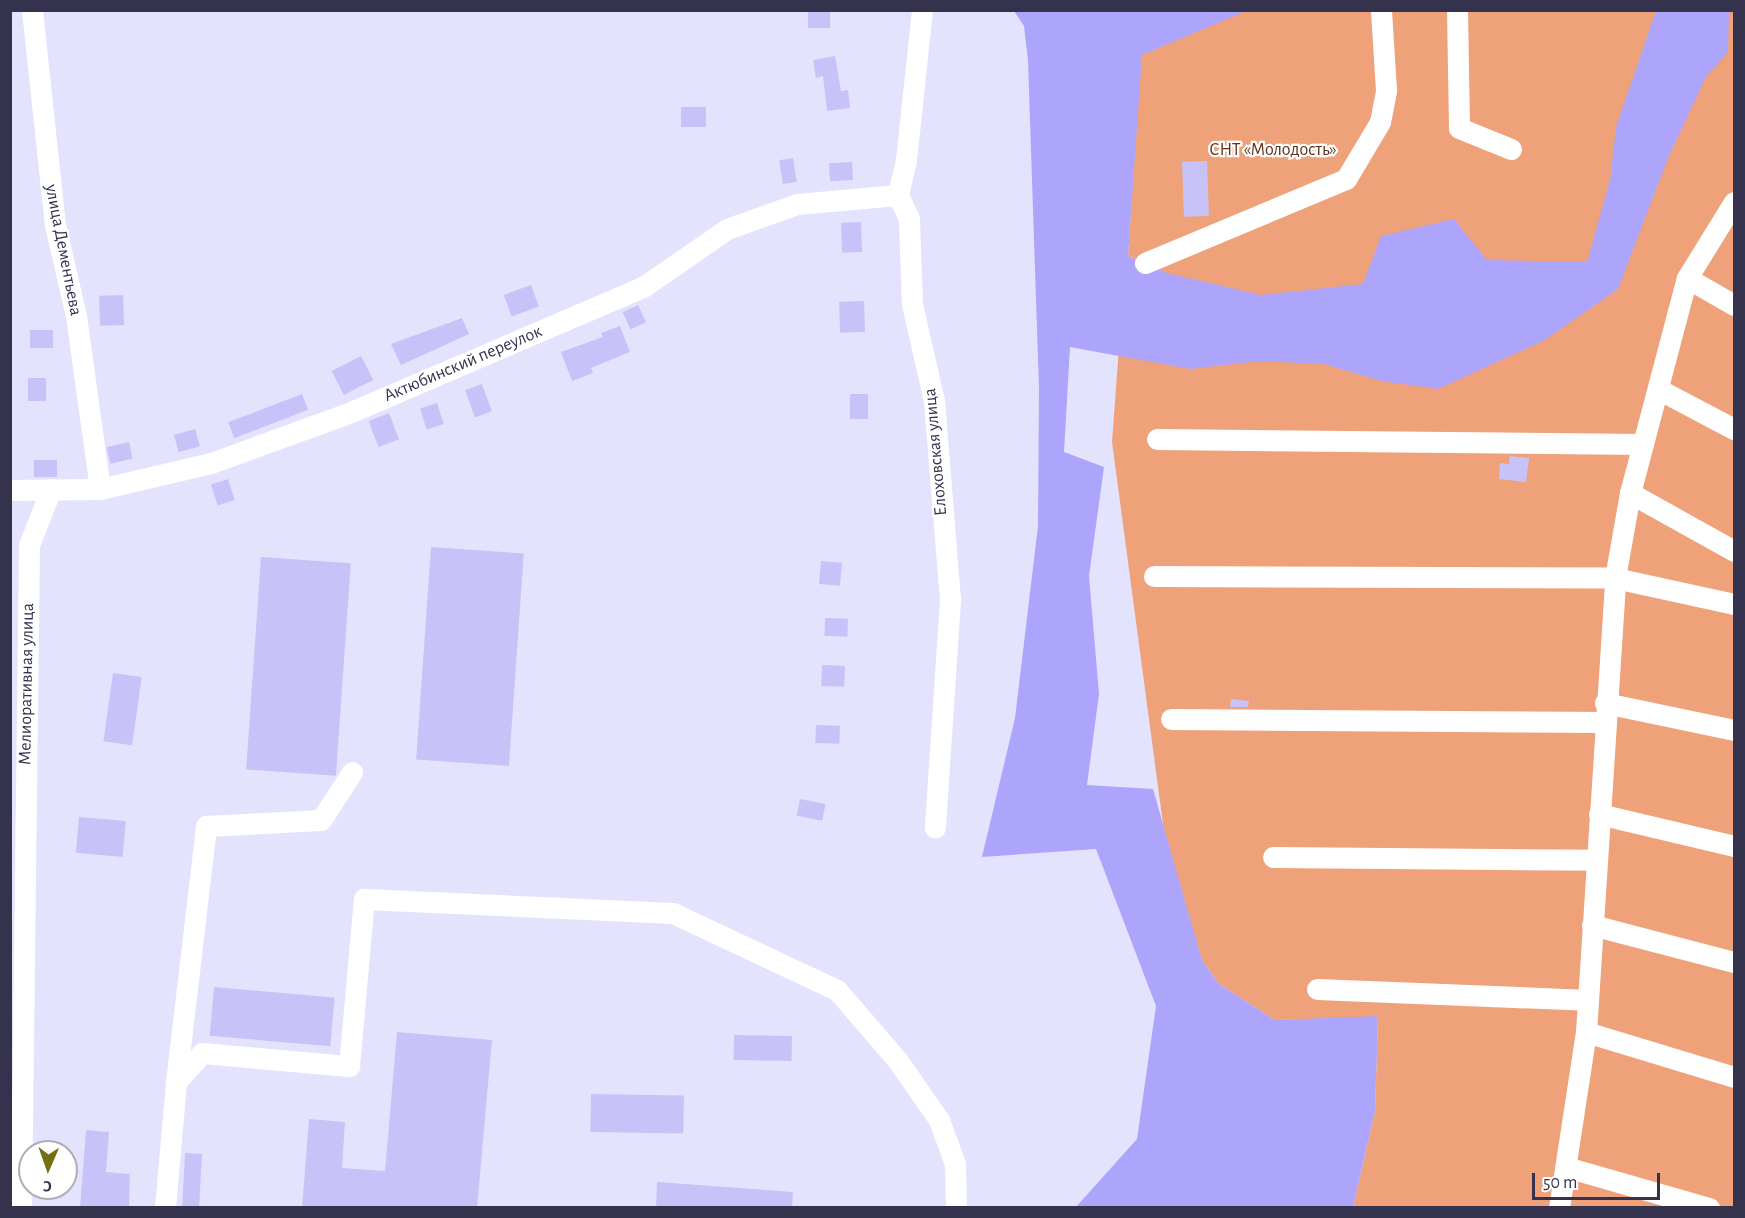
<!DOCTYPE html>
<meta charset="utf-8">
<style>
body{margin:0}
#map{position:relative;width:1745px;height:1218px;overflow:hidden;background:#e4e3fe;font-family:"Alegreya Sans",sans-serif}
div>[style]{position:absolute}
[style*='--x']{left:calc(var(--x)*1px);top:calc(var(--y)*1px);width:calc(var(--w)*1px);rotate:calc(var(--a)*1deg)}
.green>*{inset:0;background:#efa27a}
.water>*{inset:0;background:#ada4fb}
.building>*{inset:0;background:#c7c3f9;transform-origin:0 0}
.minor>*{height:21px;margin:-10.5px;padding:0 10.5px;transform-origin:10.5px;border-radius:10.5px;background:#fff}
span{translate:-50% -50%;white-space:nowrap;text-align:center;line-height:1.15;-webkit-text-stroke:4.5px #fff;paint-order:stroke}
.park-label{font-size:18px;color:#5d3118}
.street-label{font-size:18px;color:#34324d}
.frame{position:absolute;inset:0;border:12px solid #34324d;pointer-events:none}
.north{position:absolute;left:18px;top:1140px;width:60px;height:60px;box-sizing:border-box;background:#fff;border:2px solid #aeadb8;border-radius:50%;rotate:182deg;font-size:16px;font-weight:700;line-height:24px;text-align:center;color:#34324d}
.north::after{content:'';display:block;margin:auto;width:21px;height:27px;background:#737012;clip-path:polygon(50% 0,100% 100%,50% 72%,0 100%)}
.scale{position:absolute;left:1532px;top:1173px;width:128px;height:27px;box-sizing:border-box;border:3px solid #34324d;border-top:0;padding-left:8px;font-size:18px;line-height:21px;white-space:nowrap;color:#34324d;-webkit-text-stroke:4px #fff;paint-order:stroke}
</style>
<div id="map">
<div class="green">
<i style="clip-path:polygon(1227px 11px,1734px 11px,1734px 1207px,1353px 1207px,1375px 1111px,1378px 1017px,1275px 1020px,1219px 984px,1202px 960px,1165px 839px,1112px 442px,1120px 334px,1143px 262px,1128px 256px,1141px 55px,1223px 20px)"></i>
</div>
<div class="water">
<i style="clip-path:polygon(1014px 11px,1246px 11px,1142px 55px,1128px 256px,1167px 273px,1261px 295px,1363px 284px,1381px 236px,1454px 219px,1487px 260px,1587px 262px,1610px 180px,1616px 127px,1656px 11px,1729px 11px,1728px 52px,1706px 77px,1668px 158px,1618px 289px,1545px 340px,1438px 389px,1381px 381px,1324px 364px,1260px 361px,1190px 369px,1070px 347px,1064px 452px,1104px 467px,1089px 576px,1099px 694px,1087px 785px,1153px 789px,1202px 960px,1219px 984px,1275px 1020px,1378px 1016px,1375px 1111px,1353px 1207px,1076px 1207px,1137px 1139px,1156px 1006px,1096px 849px,982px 857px,1015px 718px,1038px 526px,1039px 388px,1028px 60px,1024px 26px)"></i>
</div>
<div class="building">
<i style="left:808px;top:10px;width:22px;height:18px"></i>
<i style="clip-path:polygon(835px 56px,841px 91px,848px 90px,850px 108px,827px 111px,823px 76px,816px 78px,813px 60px)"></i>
<i style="left:681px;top:107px;width:25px;height:20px"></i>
<i style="left:793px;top:158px;width:24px;height:14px;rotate:81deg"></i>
<i style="left:1207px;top:161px;width:55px;height:25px;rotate:88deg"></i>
<i style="left:852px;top:162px;width:18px;height:23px;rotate:87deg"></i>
<i style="left:861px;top:222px;width:30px;height:20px;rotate:88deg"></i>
<i style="left:531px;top:285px;width:23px;height:29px;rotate:70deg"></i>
<i style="left:123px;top:295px;width:30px;height:24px;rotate:88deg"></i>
<i style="left:864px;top:301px;width:31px;height:25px;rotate:88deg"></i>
<i style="left:638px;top:305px;width:19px;height:17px;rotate:65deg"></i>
<i style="clip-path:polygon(462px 318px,469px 334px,401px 365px,391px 344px)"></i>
<i style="clip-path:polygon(620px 326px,630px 352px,591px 368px,593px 373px,572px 381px,561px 352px,603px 337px,601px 333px)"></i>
<i style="left:30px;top:330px;width:23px;height:18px"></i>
<i style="left:361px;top:356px;width:27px;height:33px;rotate:63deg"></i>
<i style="left:28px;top:378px;width:18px;height:23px"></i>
<i style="left:482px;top:384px;width:29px;height:18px;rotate:70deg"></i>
<i style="left:302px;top:394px;width:17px;height:79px;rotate:69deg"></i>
<i style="left:850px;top:394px;width:18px;height:25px"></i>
<i style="left:437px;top:403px;width:22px;height:18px;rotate:72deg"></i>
<i style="left:389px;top:413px;width:28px;height:22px;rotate:69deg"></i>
<i style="left:195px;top:429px;width:18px;height:22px;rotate:74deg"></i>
<i style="left:129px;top:442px;width:17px;height:23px;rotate:77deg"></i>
<i style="clip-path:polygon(1510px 456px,1529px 458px,1526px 482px,1499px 479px,1500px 463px,1509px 464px)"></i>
<i style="left:34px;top:460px;width:23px;height:17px"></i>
<i style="left:228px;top:479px;width:22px;height:18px;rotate:72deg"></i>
<i style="left:431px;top:547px;width:93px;height:213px;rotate:4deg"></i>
<i style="left:261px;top:557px;width:90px;height:213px;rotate:4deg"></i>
<i style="left:821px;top:561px;width:21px;height:23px;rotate:5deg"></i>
<i style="left:825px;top:618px;width:23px;height:18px;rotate:2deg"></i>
<i style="left:822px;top:665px;width:23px;height:21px;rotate:2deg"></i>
<i style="left:113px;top:673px;width:29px;height:69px;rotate:8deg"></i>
<i style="clip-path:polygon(1231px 699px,1249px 701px,1248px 707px,1230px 707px)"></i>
<i style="left:816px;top:725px;width:24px;height:18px;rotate:2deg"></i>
<i style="left:800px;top:799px;width:26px;height:17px;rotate:11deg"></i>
<i style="left:79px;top:817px;width:47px;height:36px;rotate:5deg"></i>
<i style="left:214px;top:987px;width:121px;height:49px;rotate:5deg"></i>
<i style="clip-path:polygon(397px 1032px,492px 1040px,477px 1208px,302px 1208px,309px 1119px,345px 1122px,342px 1168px,385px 1171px)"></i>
<i style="left:734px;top:1035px;width:58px;height:25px;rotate:1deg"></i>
<i style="left:591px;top:1094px;width:93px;height:38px;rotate:1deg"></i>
<i style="clip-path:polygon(86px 1130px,109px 1132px,106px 1172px,130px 1174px,129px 1208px,80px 1208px)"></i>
<i style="left:185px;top:1153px;width:17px;height:55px;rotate:3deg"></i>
<i style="clip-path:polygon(657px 1182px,793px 1192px,792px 1208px,656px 1208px)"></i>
</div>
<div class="minor">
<i style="--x:32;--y:10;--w:216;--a:83.9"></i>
<i style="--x:55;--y:225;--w:93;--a:77"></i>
<i style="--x:76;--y:316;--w:175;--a:82.1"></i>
<i style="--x:922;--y:10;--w:151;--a:96.1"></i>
<i style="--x:906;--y:160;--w:36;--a:103"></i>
<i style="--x:898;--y:195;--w:26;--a:65"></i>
<i style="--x:909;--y:219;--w:85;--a:88"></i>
<i style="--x:912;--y:304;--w:99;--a:77.2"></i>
<i style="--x:934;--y:401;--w:200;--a:85.4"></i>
<i style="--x:950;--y:600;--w:228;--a:93.8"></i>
<i style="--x:1457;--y:10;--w:118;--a:89"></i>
<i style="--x:1459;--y:128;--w:56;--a:22"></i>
<i style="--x:1145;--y:263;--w:218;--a:-22.7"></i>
<i style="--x:1346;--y:179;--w:66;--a:-59.2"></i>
<i style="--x:1380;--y:122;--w:33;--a:-79"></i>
<i style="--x:1386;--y:90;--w:80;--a:-93.6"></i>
<i style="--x:1687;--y:278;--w:54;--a:29.9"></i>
<i style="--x:1658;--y:389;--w:86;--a:27.8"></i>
<i style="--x:1157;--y:439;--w:486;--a:0.6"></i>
<i style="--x:10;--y:490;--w:90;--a:-0.6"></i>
<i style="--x:100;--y:489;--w:114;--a:-13.2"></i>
<i style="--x:211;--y:463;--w:149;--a:-20"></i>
<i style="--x:351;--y:412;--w:318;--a:-23.2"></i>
<i style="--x:643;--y:287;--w:102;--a:-34.6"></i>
<i style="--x:727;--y:229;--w:74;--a:-19.7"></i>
<i style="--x:797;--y:204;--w:101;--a:-5.1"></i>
<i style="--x:1630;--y:493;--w:119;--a:29.1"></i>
<i style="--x:1154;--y:576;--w:461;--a:0.2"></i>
<i style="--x:1615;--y:578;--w:122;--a:12.3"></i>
<i style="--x:1605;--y:703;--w:132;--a:11.8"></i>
<i style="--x:1171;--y:719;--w:433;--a:0.4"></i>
<i style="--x:1599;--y:814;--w:139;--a:13.3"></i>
<i style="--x:1273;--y:857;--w:323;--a:0.5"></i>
<i style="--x:1592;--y:925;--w:147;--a:14.6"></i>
<i style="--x:1317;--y:989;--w:271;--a:2.3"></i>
<i style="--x:1586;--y:1032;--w:155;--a:16.9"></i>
<i style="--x:176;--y:1082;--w:258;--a:-83.3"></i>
<i style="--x:206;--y:826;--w:115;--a:-3"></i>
<i style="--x:321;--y:820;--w:57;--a:-57.1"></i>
<i style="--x:1566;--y:1167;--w:149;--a:16"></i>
<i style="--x:21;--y:1208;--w:663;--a:-89.31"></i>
<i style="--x:29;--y:545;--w:60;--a:-68.6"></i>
<i style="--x:165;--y:1208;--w:126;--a:-85"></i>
<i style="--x:176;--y:1082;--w:39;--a:-48"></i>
<i style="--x:202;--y:1053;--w:148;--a:5.1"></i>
<i style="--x:349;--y:1066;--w:168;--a:-84.9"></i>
<i style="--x:364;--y:899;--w:309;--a:2.6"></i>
<i style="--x:673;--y:913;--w:181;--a:25.2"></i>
<i style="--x:837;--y:990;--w:94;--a:49.3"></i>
<i style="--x:898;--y:1061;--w:72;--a:55.2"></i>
<i style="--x:939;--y:1120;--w:47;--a:70"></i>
<i style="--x:955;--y:1164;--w:44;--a:88.7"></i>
<i style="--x:1559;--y:1208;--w:178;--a:-81.3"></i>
<i style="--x:1586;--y:1032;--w:455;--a:-86.3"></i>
<i style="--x:1615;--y:578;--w:86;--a:-80"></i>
<i style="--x:1630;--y:493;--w:222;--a:-75.2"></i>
<i style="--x:1687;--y:278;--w:89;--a:-58.3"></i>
</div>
<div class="park-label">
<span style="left:1273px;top:150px">СНТ «Молодость»</span>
</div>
<div class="street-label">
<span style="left:63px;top:250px;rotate:79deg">улица Дементьева</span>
<span style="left:463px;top:364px;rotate:-23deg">Актюбинский переулок</span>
<span style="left:936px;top:452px;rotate:-95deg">Елоховская улица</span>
<span style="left:27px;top:684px;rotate:-89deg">Мелиоративная улица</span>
</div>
<div class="frame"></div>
<div class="north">С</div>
<div class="scale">50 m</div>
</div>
